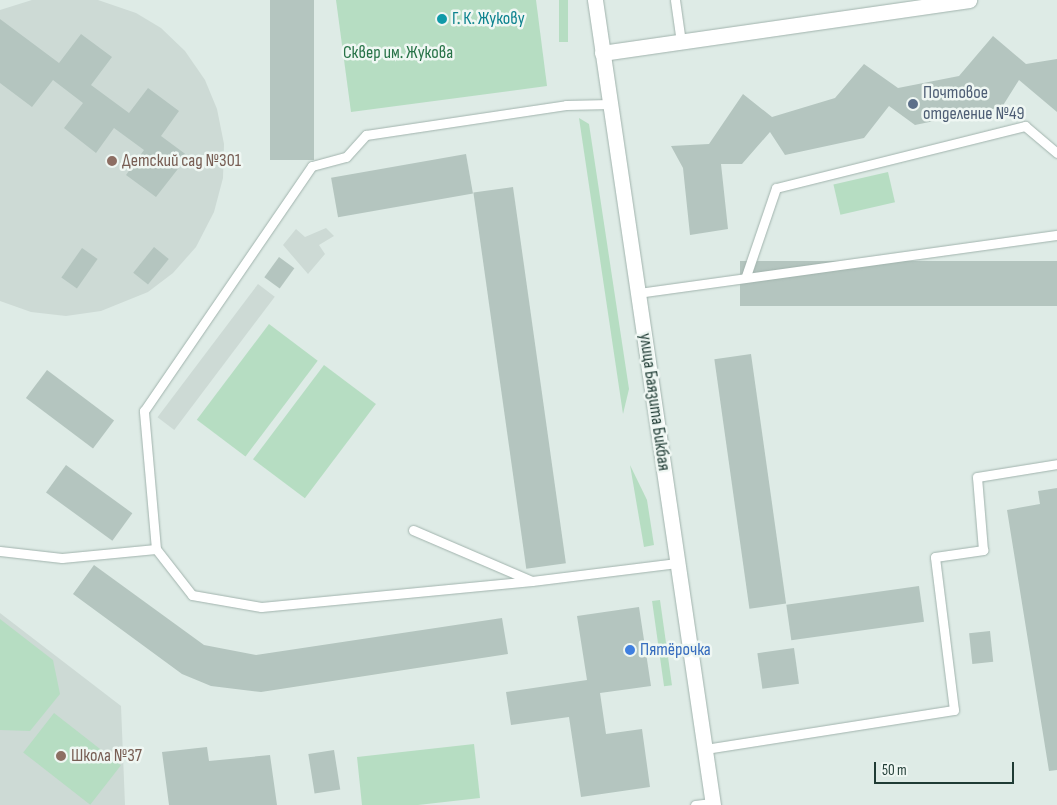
<!DOCTYPE html>
<meta charset="utf-8">
<style>
body{margin:0}
#map{position:relative;width:1057px;height:805px;overflow:hidden;background:#deebe6;font-family:"Sofia Sans Condensed",sans-serif}
div>[style]{position:absolute}
[style*='--x']{left:calc(var(--x)*1px);top:calc(var(--y)*1px);width:calc(var(--w)*1px);rotate:calc(var(--a)*1deg)}
.built>*{inset:0;background:#cddad5;transform-origin:0 0}
.green>*{inset:0;background:#b6ddc2;transform-origin:0 0}
.building>*{inset:0;background:#b4c5bf;transform-origin:0 0}
.roads{filter:drop-shadow(0 0 1px #a1b3ad) drop-shadow(0 0 1px #a1b3ad)}
.lane>*{height:9px;margin:-4.5px;padding:0 4.5px;transform-origin:4.5px;border-radius:4.5px;background:#fff}
.street>*{height:15px;margin:-7.5px;padding:0 7.5px;transform-origin:7.5px;border-radius:7.5px;background:#fff}
.secondary>*{height:15px;margin:-7.5px;padding:0 7.5px;transform-origin:7.5px;border-radius:7.5px;background:#fff}
.dots>*{width:14px;height:14px;translate:-50% -50%;box-sizing:border-box;border:2px solid #eff7f3;border-radius:50%}
span{translate:-50% -50%;white-space:nowrap;text-align:center;line-height:1.15;-webkit-text-stroke:5px #eff7f3;paint-order:stroke}
.culture-label{font-size:18px;color:#0d838f}
.left{translate:0 -50%;text-align:left}
.park-label{font-size:18px;color:#287348}
.service-label{font-size:18px;color:#4e5e75}
.education-label{font-size:18px;color:#785e54}
.street-label{font-size:18px;color:#1f3b34}
.shop-label{font-size:18px;color:#366cbe}
.scale{position:absolute;left:874px;top:762px;width:140px;height:22px;box-sizing:border-box;border:2px solid #1f3b34;border-top:0;padding-left:6px;font-size:15px;line-height:18px;white-space:nowrap;color:#1f3b34;-webkit-text-stroke:4px #eff7f3;paint-order:stroke}
</style>
<div id="map">
<div class="built">
<i style="clip-path:polygon(32px 0,98px 0,136px 13px,161px 28px,185px 51px,205px 80px,217px 109px,224px 144px,223px 178px,214px 212px,196px 247px,173px 273px,148px 292px,101px 311px,66px 316px,31px 312px,0 301px,0 10px)"></i>
<i style="clip-path:polygon(326px 228px,334px 236px,319px 245px,325px 254px,308px 274px,283px 245px,296px 229px,305px 237px)"></i>
<i style="left:258px;top:284px;width:21px;height:167px;rotate:37deg"></i>
<i style="clip-path:polygon(0 613px,121px 706px,125px 805px,0 805px)"></i>
</div>
<div class="green">
<i style="clip-path:polygon(336px 0,536px 0,547px 86px,351px 112px)"></i>
<i style="left:559px;top:0;width:9px;height:42px"></i>
<i style="clip-path:polygon(579px 118px,589px 124px,629px 389px,623px 414px)"></i>
<i style="left:888px;top:172px;width:31px;height:56px;rotate:77deg"></i>
<i style="left:269px;top:324px;width:61px;height:120px;rotate:37deg"></i>
<i style="left:324px;top:365px;width:65px;height:118px;rotate:37deg"></i>
<i style="clip-path:polygon(630px 465px,647px 500px,654px 545px,644px 547px)"></i>
<i style="left:660px;top:600px;width:86px;height:8px;rotate:82deg"></i>
<i style="clip-path:polygon(0 619px,53px 660px,60px 694px,30px 731px,0 730px)"></i>
<i style="left:54px;top:713px;width:85px;height:50px;rotate:38deg"></i>
<i style="clip-path:polygon(474px 744px,480px 798px,418px 805px,362px 805px,357px 757px)"></i>
</div>
<div class="building">
<i style="left:270px;top:0;width:44px;height:160px"></i>
<i style="clip-path:polygon(0 19px,59px 63px,81px 34px,112px 57px,91px 85px,129px 113px,148px 88px,179px 111px,161px 136px,188px 156px,156px 197px,126px 175px,144px 150px,114px 128px,96px 153px,64px 128px,83px 103px,53px 80px,32px 107px,0 83px)"></i>
<i style="clip-path:polygon(993px 36px,1026px 64px,1057px 59px,1057px 112px,1019px 80px,1002px 107px,915px 125px,889px 106px,864px 138px,785px 155px,770px 132px,742px 164px,721px 164px,728px 229px,690px 235px,683px 168px,671px 146px,709px 144px,743px 94px,772px 117px,835px 98px,864px 64px,898px 88px,959px 76px)"></i>
<i style="left:466px;top:154px;width:40px;height:137px;rotate:80deg"></i>
<i style="left:513px;top:187px;width:380px;height:40px;rotate:82deg"></i>
<i style="left:154px;top:247px;width:19px;height:33px;rotate:39deg"></i>
<i style="left:82px;top:248px;width:19px;height:36px;rotate:35deg"></i>
<i style="left:279px;top:257px;width:19px;height:25px;rotate:36deg"></i>
<i style="left:1057px;top:261px;width:45px;height:317px;rotate:90deg"></i>
<i style="left:751px;top:354px;width:252px;height:37px;rotate:82deg"></i>
<i style="left:47px;top:370px;width:84px;height:35px;rotate:37deg"></i>
<i style="left:66px;top:465px;width:82px;height:34px;rotate:36deg"></i>
<i style="clip-path:polygon(1057px 488px,1057px 770px,1049px 771px,1007px 510px,1040px 504px,1038px 491px)"></i>
<i style="clip-path:polygon(94px 565px,204px 645px,256px 655px,502px 618px,508px 654px,261px 692px,211px 686px,182px 674px,73px 594px)"></i>
<i style="left:919px;top:586px;width:36px;height:134px;rotate:82deg"></i>
<i style="clip-path:polygon(639px 607px,651px 686px,600px 693px,606px 734px,642px 729px,650px 787px,581px 797px,569px 717px,511px 725px,506px 692px,587px 680px,577px 616px)"></i>
<i style="left:990px;top:631px;width:31px;height:21px;rotate:84deg"></i>
<i style="left:794px;top:648px;width:36px;height:37px;rotate:82deg"></i>
<i style="clip-path:polygon(207px 747px,209px 761px,270px 755px,277px 805px,169px 805px,162px 752px)"></i>
<i style="left:334px;top:750px;width:40px;height:26px;rotate:81deg"></i>
</div>
<div class="roads">
<div class="lane">
<i style="--x:675;--y:0;--w:42;--a:81.9"></i>
<i style="--x:746;--y:276;--w:93;--a:-71.2"></i>
<i style="--x:776;--y:188;--w:257;--a:-14"></i>
<i style="--x:1025;--y:126;--w:42;--a:40.2"></i>
<i style="--x:638;--y:293;--w:423;--a:-7.9"></i>
<i style="--x:413;--y:530;--w:129;--a:23.2"></i>
<i style="--x:532;--y:581;--w:146;--a:-7.1"></i>
<i style="--x:0;--y:551;--w:62;--a:6.4"></i>
<i style="--x:62;--y:558;--w:94;--a:-5.5"></i>
<i style="--x:532;--y:581;--w:272;--a:174.5"></i>
<i style="--x:261;--y:607;--w:70;--a:-170.1"></i>
<i style="--x:192;--y:595;--w:58;--a:-128"></i>
<i style="--x:156;--y:549;--w:139;--a:-95"></i>
<i style="--x:144;--y:411;--w:297;--a:-55.6"></i>
<i style="--x:312;--y:166;--w:35;--a:-15"></i>
<i style="--x:346;--y:157;--w:30;--a:-48"></i>
<i style="--x:366;--y:135;--w:202;--a:-8.5"></i>
<i style="--x:566;--y:105;--w:44;--a:-1.3"></i>
<i style="--x:705;--y:749;--w:252;--a:-8.9"></i>
<i style="--x:954;--y:710;--w:154;--a:-97.1"></i>
<i style="--x:935;--y:557;--w:49;--a:-8.3"></i>
<i style="--x:983;--y:550;--w:73;--a:-94.7"></i>
<i style="--x:977;--y:477;--w:81;--a:-9.2"></i>
<i style="--x:695;--y:805;--w:17;--a:-7"></i>
</div>
<div class="street">
<i style="--x:602;--y:53;--w:371;--a:-8.2"></i>
</div>
<div class="secondary">
<i style="--x:595;--y:0;--w:814;--a:81.66"></i>
</div>
</div>
<div class="dots">
<i style="left:442px;top:19px;background:#0f9aa8"></i>
<i style="left:913px;top:104px;background:#5c6f8a"></i>
<i style="left:112px;top:161px;background:#8d6e63"></i>
<i style="left:630px;top:650px;background:#3f7fe0"></i>
<i style="left:61px;top:756px;background:#8d6e63"></i>
</div>
<div class="culture-label">
<span class="left" style="left:452px;top:19px">Г. К. Жукову</span>
</div>
<div class="park-label">
<span style="left:398px;top:53px">Сквер им. Жукова</span>
</div>
<div class="service-label">
<span class="left" style="left:923px;top:104px">Почтовое<br>отделение №49</span>
</div>
<div class="education-label">
<span class="left" style="left:122px;top:161px">Детский сад №301</span>
<span class="left" style="left:71px;top:756px">Школа №37</span>
</div>
<div class="street-label">
<span style="left:654px;top:402px;rotate:82deg">улица Баязита Бикбая</span>
</div>
<div class="shop-label">
<span class="left" style="left:640px;top:650px">Пятёрочка</span>
</div>
<div class="scale">50 m</div>
</div>
